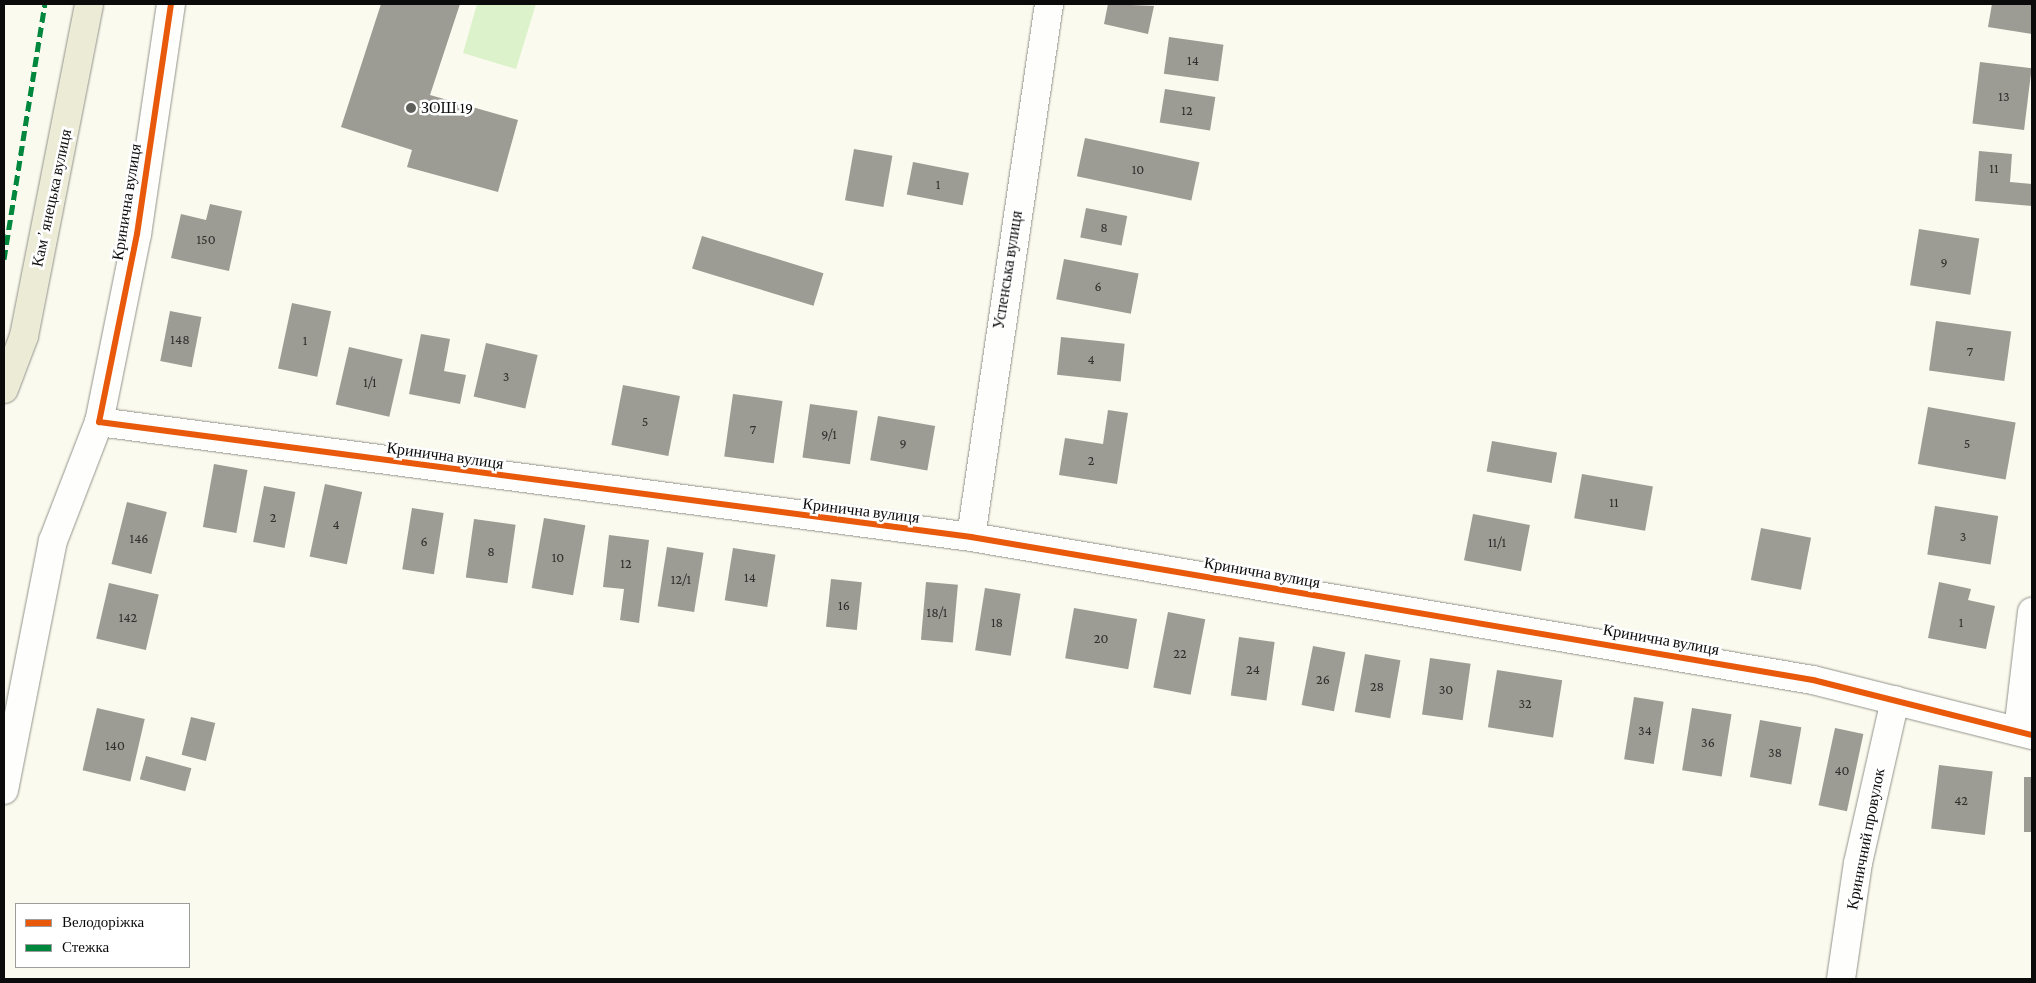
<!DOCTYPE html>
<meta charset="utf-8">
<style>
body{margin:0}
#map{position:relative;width:2036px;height:983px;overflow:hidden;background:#fafaee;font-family:"Crimson Pro",serif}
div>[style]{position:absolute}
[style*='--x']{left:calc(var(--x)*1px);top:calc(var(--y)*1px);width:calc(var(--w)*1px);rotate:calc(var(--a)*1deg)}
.green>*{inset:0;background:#dcf2cb}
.building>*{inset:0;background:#9c9b94;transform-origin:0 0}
.roads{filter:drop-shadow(0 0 1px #93938d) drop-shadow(0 0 1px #93938d)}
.street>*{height:28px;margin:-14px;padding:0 14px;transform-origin:14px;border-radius:14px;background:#fefefc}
.primary>*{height:28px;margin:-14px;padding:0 14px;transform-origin:14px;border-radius:14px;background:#ecebd6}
.quiet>*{height:5px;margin-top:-2.5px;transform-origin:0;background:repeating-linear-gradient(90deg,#00873e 0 10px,transparent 0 15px)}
.cycleway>*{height:6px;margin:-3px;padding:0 3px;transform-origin:3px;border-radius:3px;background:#e8590c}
.dots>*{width:14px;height:14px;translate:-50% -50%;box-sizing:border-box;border:2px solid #fff;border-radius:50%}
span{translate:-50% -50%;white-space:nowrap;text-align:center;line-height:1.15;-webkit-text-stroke:5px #fff;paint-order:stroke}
.number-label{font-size:14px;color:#2f2f2d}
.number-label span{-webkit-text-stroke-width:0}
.poi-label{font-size:16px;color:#0b0b0b}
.left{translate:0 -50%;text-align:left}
.street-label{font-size:16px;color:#0b0b0b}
.frame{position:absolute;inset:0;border:5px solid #0b0b0b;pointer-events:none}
.legend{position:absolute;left:15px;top:903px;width:175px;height:65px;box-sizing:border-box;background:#fff;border:1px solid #9d9d9d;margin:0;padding:6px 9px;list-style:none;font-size:15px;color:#0b0b0b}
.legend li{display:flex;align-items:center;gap:10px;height:25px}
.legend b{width:25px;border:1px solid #9d9d9d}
</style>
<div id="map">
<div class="green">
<i style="clip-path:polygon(477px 4px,536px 4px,516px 69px,463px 53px)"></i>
</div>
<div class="building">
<i style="clip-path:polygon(381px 4px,460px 4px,430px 95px,518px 120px,498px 192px,407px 167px,412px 150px,341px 127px)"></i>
<i style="clip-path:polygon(1108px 4px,1154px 6px,1148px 34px,1104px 24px)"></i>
<i style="clip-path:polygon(1992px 4px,2032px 4px,2032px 34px,1988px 27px)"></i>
<i style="left:1169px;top:37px;width:55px;height:37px;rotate:8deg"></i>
<i style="left:1980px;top:62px;width:52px;height:62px;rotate:7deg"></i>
<i style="left:1165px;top:89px;width:51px;height:34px;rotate:9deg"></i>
<i style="left:1085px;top:138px;width:117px;height:39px;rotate:12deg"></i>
<i style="left:854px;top:149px;width:39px;height:52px;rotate:10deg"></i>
<i style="clip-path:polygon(1979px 151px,2012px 154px,2010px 182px,2032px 184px,2032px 206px,1975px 201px)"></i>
<i style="left:913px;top:162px;width:57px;height:33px;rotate:11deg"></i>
<i style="clip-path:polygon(210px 204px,242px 211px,229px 271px,171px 258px,181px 214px,206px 220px)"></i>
<i style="left:1086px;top:208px;width:42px;height:30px;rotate:11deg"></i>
<i style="left:1919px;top:229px;width:61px;height:57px;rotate:9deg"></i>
<i style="left:702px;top:236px;width:127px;height:34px;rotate:17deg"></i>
<i style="left:1064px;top:259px;width:76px;height:41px;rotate:11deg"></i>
<i style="left:292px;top:303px;width:40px;height:67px;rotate:12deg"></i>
<i style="left:170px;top:311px;width:32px;height:51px;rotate:11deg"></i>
<i style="left:1936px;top:321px;width:76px;height:50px;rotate:8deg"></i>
<i style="clip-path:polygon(421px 334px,450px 339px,444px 371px,466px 375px,460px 404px,409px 394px)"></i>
<i style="left:1061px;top:337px;width:64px;height:38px;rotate:6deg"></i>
<i style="left:486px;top:343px;width:53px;height:55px;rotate:13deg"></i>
<i style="left:349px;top:347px;width:55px;height:59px;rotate:13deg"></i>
<i style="left:623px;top:385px;width:58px;height:61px;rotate:11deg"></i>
<i style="left:733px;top:394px;width:50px;height:63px;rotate:8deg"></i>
<i style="left:810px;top:404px;width:48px;height:54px;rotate:8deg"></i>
<i style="left:1928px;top:407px;width:89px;height:58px;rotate:10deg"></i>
<i style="clip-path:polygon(1108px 410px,1128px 413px,1117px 484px,1059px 475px,1065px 438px,1103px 444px)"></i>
<i style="left:878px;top:416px;width:58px;height:45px;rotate:10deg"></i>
<i style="left:1492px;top:441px;width:66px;height:31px;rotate:10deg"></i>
<i style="left:214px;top:464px;width:34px;height:64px;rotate:10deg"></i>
<i style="left:1582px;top:474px;width:72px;height:45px;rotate:10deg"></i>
<i style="left:325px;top:484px;width:38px;height:74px;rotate:12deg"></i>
<i style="left:264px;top:486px;width:32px;height:57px;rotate:11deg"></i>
<i style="left:127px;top:502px;width:41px;height:64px;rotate:14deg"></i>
<i style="left:1935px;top:506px;width:64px;height:49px;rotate:9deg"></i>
<i style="left:412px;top:508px;width:32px;height:62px;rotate:9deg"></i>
<i style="left:1473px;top:514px;width:58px;height:47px;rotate:11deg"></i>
<i style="left:544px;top:518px;width:42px;height:71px;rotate:10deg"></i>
<i style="left:474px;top:519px;width:42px;height:59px;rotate:8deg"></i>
<i style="left:1761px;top:528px;width:51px;height:53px;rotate:11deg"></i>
<i style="clip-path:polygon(609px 535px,649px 540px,639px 623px,620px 620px,624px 589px,603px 587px)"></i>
<i style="left:667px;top:547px;width:37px;height:60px;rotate:9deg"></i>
<i style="left:733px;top:548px;width:43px;height:53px;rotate:9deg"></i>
<i style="left:831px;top:579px;width:31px;height:48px;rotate:6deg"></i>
<i style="left:926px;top:582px;width:32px;height:58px;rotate:5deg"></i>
<i style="clip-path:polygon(1939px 582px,1971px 589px,1968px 600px,1995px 606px,1986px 649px,1928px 638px)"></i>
<i style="left:109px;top:583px;width:51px;height:57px;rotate:13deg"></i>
<i style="left:985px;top:588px;width:36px;height:63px;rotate:9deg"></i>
<i style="left:1074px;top:608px;width:64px;height:51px;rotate:10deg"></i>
<i style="left:1168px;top:612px;width:38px;height:77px;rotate:11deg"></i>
<i style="left:1239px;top:637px;width:36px;height:59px;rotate:8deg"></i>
<i style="left:1313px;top:646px;width:33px;height:60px;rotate:11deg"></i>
<i style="left:1365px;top:654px;width:36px;height:59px;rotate:10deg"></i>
<i style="left:1430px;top:658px;width:41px;height:57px;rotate:8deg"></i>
<i style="left:1497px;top:670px;width:66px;height:58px;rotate:9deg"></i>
<i style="left:1634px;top:697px;width:30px;height:63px;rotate:9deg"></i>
<i style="left:97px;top:708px;width:49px;height:64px;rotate:13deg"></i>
<i style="left:1692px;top:708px;width:40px;height:63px;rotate:9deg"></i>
<i style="left:191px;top:717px;width:25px;height:39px;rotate:14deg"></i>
<i style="left:1760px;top:720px;width:42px;height:58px;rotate:10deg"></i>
<i style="left:1835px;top:728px;width:29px;height:79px;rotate:12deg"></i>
<i style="left:146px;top:756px;width:47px;height:24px;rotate:15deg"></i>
<i style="left:1939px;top:765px;width:54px;height:64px;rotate:7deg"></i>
<i style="left:2024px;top:777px;width:8px;height:55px"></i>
</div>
<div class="roads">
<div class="street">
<i style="--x:171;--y:4;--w:232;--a:98.4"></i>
<i style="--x:137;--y:234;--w:192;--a:101.4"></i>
<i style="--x:99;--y:422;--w:880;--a:7.51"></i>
<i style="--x:971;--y:537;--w:854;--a:9.64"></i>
<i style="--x:1813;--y:680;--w:226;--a:14.1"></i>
<i style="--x:971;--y:537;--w:539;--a:-81.67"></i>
<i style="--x:2018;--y:731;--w:120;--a:-83.3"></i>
<i style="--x:4;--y:790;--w:254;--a:-78.9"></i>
<i style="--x:53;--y:541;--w:128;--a:-68.9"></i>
<i style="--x:1841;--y:979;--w:117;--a:-81.7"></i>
<i style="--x:1858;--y:863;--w:167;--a:-77.2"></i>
</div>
<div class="primary">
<i style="--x:4;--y:389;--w:57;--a:-69.3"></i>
<i style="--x:24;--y:336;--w:338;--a:-78.9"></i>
</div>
</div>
<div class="quiet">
<i style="--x:4;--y:259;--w:258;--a:-80.9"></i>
</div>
<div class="cycleway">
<i style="--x:171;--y:4;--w:232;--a:98.4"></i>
<i style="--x:137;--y:234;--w:192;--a:101.4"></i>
<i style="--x:99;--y:422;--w:880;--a:7.51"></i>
<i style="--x:971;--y:537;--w:854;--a:9.64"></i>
<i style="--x:1813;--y:680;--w:226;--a:14.1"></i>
</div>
<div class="dots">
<i style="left:411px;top:108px;background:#5f5f5a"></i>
</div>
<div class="number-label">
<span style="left:1193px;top:60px">14</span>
<span style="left:2004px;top:96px">13</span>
<span style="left:1187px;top:110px">12</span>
<span style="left:1994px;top:168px">11</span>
<span style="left:1138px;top:169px">10</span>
<span style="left:938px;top:184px">1</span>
<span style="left:1104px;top:227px">8</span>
<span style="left:206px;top:239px">150</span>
<span style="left:1944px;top:262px">9</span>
<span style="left:1098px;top:286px">6</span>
<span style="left:180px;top:339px">148</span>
<span style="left:305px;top:340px">1</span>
<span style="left:1970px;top:351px">7</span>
<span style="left:1091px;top:359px">4</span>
<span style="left:506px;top:376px">3</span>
<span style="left:370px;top:382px">1/1</span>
<span style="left:645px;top:421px">5</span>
<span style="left:753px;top:429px">7</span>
<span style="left:829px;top:434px">9/1</span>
<span style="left:903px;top:443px">9</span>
<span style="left:1967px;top:443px">5</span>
<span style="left:1091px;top:460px">2</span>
<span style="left:1614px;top:502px">11</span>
<span style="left:273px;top:517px">2</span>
<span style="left:336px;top:524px">4</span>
<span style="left:1963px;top:536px">3</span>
<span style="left:139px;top:538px">146</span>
<span style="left:424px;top:541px">6</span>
<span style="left:1497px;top:542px">11/1</span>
<span style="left:491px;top:551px">8</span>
<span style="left:558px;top:557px">10</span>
<span style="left:626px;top:563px">12</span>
<span style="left:750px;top:577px">14</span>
<span style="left:681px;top:579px">12/1</span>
<span style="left:844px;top:605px">16</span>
<span style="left:937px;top:612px">18/1</span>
<span style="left:128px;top:617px">142</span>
<span style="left:997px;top:622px">18</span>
<span style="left:1961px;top:622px">1</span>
<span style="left:1101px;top:638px">20</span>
<span style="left:1180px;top:653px">22</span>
<span style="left:1253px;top:669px">24</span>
<span style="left:1323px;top:679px">26</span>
<span style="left:1377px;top:686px">28</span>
<span style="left:1446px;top:689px">30</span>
<span style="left:1525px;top:703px">32</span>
<span style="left:1645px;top:730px">34</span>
<span style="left:1708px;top:742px">36</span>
<span style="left:115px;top:745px">140</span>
<span style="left:1775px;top:752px">38</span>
<span style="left:1842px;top:770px">40</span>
<span style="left:1961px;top:800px">42</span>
</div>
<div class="poi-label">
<span class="left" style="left:421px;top:108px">ЗОШ 19</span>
</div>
<div class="street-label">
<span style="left:52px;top:198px;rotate:-78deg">Камʼянецька вулиця</span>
<span style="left:127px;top:202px;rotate:-81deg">Кринична вулиця</span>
<span style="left:1008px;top:270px;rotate:-81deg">Успенська вулиця</span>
<span style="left:445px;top:456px;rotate:8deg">Кринична вулиця</span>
<span style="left:861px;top:511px;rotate:7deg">Кринична вулиця</span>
<span style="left:1262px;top:573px;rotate:10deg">Кринична вулиця</span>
<span style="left:1661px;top:640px;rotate:10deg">Кринична вулиця</span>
<span style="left:1866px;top:839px;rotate:-79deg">Криничний провулок</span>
</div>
<div class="frame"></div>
<ul class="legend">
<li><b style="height:6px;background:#e8590c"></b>Велодоріжка</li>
<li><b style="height:6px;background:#00873e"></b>Стежка</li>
</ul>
</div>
